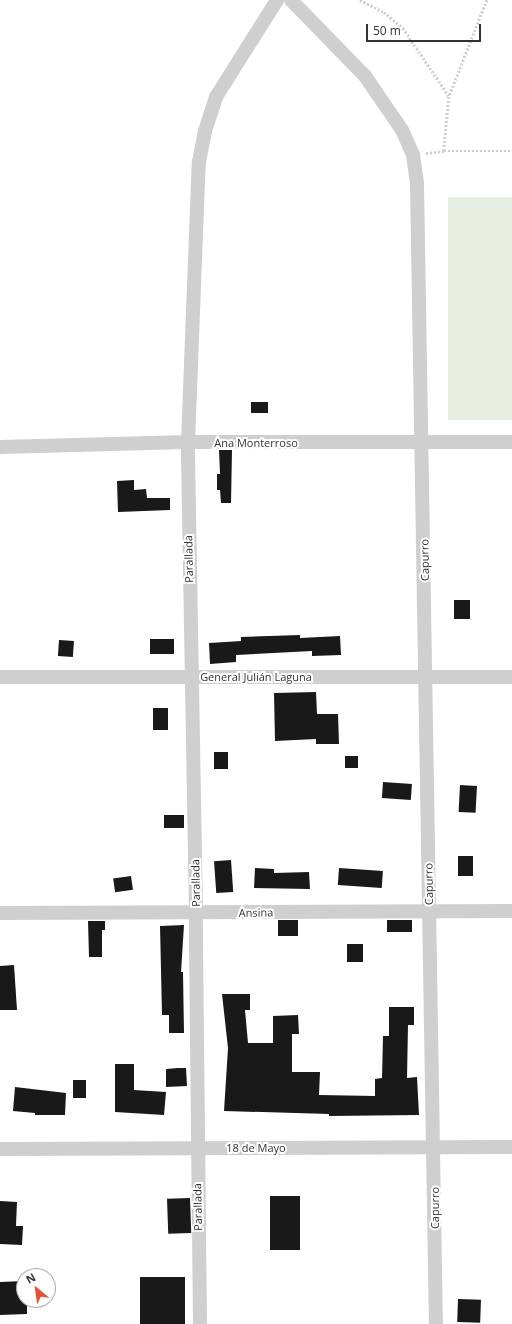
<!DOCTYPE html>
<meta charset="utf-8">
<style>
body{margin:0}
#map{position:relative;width:512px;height:1324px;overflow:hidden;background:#fff;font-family:"Open Sans",sans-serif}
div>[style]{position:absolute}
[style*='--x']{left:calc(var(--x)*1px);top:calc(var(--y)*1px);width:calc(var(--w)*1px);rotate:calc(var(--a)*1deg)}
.green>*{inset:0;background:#e5eee1;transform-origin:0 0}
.building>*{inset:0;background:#191919;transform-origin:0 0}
.path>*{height:2.5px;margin-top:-1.25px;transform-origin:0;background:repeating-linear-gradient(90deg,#cfcfcf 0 2px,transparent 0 4px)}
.minor>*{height:14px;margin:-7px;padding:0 7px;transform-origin:7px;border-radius:7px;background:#cfcfcf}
span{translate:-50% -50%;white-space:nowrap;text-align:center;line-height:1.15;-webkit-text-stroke:4px #fff;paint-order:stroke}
.street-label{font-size:11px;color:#323232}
.north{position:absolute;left:16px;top:1268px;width:40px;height:40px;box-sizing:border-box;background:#fff;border:1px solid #adadad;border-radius:50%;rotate:331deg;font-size:11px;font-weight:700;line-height:16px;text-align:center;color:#323232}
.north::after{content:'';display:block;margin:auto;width:14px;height:18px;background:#e3533a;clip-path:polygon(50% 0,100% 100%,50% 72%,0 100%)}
.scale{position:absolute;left:366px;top:24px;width:115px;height:18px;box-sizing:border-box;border:2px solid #323232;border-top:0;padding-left:5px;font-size:12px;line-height:14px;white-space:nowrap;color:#323232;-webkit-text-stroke:3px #fff;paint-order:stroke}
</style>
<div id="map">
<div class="green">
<i style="left:448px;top:197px;width:64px;height:223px"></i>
</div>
<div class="building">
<i style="left:251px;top:402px;width:17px;height:11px"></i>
<i style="clip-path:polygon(219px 450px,232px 450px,231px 503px,221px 503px,220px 490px,217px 490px,217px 474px,220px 474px)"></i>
<i style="clip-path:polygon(134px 480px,134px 490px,146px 489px,147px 498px,170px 498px,170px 510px,118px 512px,117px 481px)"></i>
<i style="left:454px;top:600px;width:16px;height:19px"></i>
<i style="clip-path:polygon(300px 635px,300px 638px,340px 636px,341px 655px,312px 656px,312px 651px,236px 655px,236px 662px,210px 664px,209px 643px,241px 641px,241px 637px)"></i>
<i style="left:174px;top:639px;width:15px;height:24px;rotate:90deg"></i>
<i style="left:59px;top:640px;width:15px;height:16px;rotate:4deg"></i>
<i style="clip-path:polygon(316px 692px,317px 714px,338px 714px,339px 744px,316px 744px,316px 739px,275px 741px,274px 693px)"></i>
<i style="left:153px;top:708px;width:15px;height:22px"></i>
<i style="left:214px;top:752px;width:14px;height:17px"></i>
<i style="left:345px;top:756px;width:13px;height:12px"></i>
<i style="left:383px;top:782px;width:29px;height:16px;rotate:4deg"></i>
<i style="left:460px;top:785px;width:17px;height:27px;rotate:3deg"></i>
<i style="left:164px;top:815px;width:20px;height:13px"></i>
<i style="left:458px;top:856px;width:15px;height:20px"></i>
<i style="left:231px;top:860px;width:32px;height:17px;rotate:86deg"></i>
<i style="clip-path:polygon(255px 868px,274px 869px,274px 873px,309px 872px,310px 889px,254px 888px)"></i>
<i style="left:339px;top:868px;width:44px;height:17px;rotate:4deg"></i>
<i style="left:131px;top:876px;width:14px;height:18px;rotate:82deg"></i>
<i style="left:278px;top:920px;width:20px;height:16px"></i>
<i style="left:387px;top:920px;width:25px;height:12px"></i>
<i style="clip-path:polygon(88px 921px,105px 921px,105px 930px,102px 930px,102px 957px,89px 957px)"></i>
<i style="clip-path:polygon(184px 925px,181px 972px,183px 972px,184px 1033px,169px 1033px,169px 1015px,162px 1015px,160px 926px)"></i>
<i style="left:347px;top:944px;width:16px;height:18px"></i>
<i style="clip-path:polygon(14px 965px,17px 1010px,0 1010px,0 966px)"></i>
<i style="clip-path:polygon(222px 994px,250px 994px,250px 1010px,245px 1010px,248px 1043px,273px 1043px,273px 1016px,298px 1015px,299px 1034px,292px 1034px,292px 1072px,320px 1072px,319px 1095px,375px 1096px,375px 1079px,382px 1078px,383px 1036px,389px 1036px,389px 1007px,414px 1007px,414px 1025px,408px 1025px,407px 1078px,417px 1077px,419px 1115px,329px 1116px,329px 1114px,224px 1111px,228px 1048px)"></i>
<i style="clip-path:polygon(115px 1064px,134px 1064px,134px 1090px,166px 1092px,164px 1115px,115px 1112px)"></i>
<i style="clip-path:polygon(178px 1068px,186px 1068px,187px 1086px,166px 1087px,166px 1069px)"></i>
<i style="left:73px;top:1080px;width:13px;height:18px"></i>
<i style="clip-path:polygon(15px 1087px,66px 1093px,65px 1115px,35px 1115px,35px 1113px,13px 1111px)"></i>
<i style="left:270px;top:1196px;width:30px;height:54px"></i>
<i style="left:190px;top:1198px;width:35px;height:23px;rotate:88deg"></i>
<i style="clip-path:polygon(0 1201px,17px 1202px,16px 1226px,23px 1226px,22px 1245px,0 1244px)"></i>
<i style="left:185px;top:1277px;width:47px;height:45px;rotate:90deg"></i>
<i style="clip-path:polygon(24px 1281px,24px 1301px,27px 1301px,27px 1314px,0 1315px,0 1282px)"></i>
<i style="left:458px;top:1299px;width:23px;height:23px;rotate:2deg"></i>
</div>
<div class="path">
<i style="--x:360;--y:0;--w:27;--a:27"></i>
<i style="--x:384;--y:12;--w:25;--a:40"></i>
<i style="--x:403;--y:28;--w:82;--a:55.9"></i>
<i style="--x:487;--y:0;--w:104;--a:111.4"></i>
<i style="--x:449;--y:97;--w:54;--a:95.3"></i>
<i style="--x:444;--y:151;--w:68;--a:0"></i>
<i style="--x:426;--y:153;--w:18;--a:-6"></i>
</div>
<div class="minor">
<i style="--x:291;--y:0;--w:106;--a:45.8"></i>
<i style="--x:365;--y:76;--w:65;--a:55.6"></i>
<i style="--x:402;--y:130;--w:27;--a:66"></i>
<i style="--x:413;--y:155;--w:28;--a:82"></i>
<i style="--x:417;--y:183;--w:1141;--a:89.05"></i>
<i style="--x:0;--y:447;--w:188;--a:-1.5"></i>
<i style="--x:188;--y:442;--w:324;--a:0"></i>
<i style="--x:0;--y:677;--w:512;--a:0"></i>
<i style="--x:0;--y:913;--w:512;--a:-0.22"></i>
<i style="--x:0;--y:1149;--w:512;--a:-0.22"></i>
<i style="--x:200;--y:1324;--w:411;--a:-90.6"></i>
<i style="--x:196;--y:913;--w:471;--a:-91"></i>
<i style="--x:188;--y:442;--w:280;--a:-87.8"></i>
<i style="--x:199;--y:162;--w:32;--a:-79"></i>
<i style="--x:205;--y:131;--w:36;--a:-72"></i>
<i style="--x:216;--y:97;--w:115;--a:-57.8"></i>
</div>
<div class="street-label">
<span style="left:256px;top:443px">Ana Monterroso</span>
<span style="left:189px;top:559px;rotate:-91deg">Parallada</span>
<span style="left:425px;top:560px;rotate:-91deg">Capurro</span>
<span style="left:256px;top:677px">General Julián Laguna</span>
<span style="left:196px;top:883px;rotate:-91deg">Parallada</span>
<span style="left:429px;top:884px;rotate:-91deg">Capurro</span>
<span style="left:256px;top:913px;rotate:-1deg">Ansina</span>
<span style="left:256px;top:1148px">18 de Mayo</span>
<span style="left:198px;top:1207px;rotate:-91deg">Parallada</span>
<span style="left:435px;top:1208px;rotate:-90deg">Capurro</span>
</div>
<div class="north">N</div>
<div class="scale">50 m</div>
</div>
